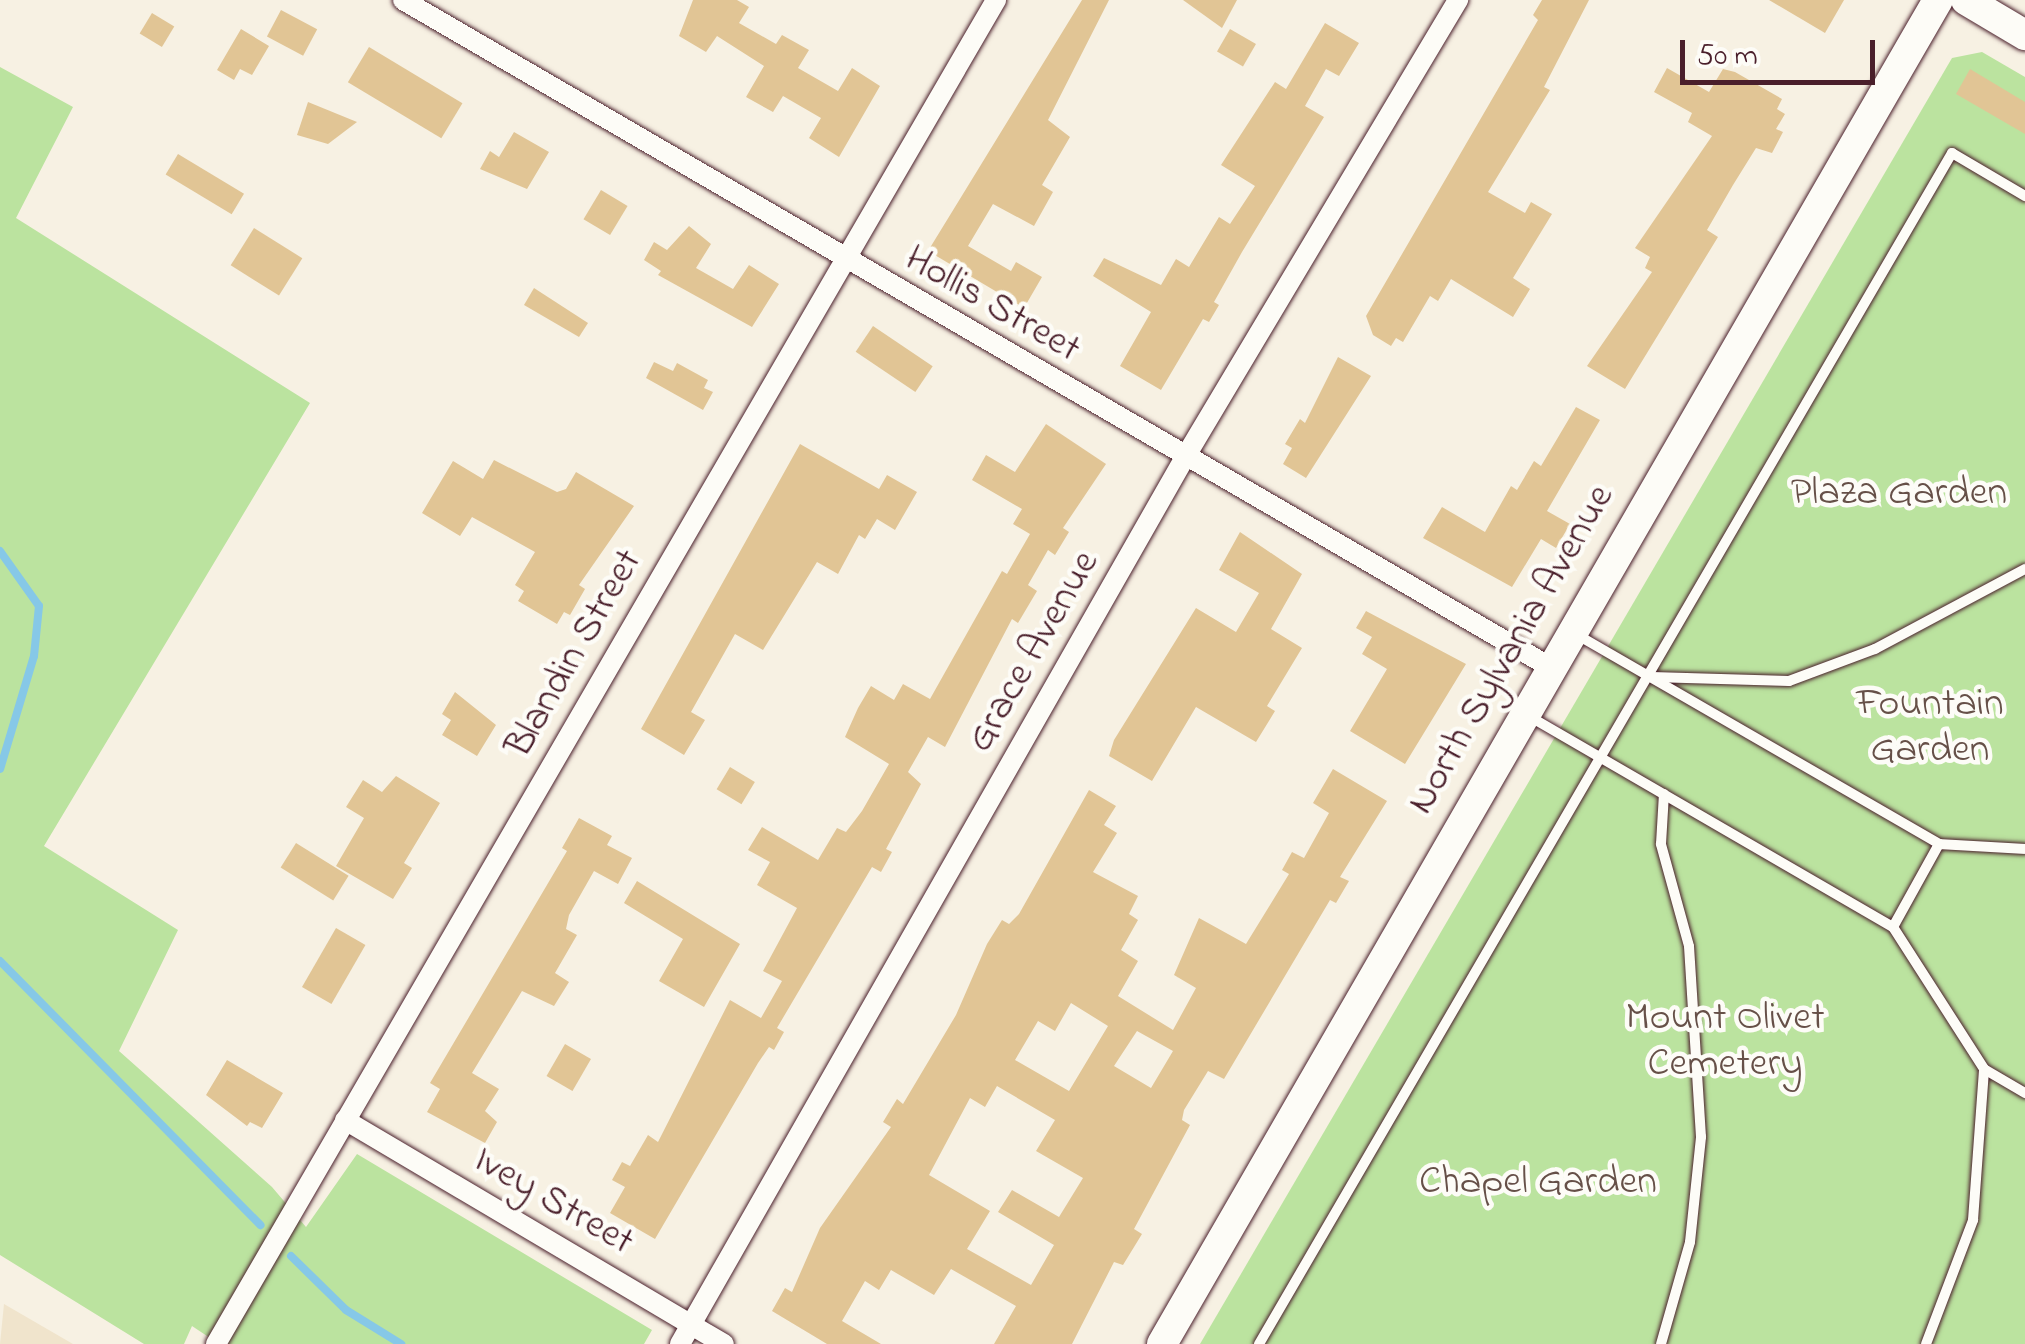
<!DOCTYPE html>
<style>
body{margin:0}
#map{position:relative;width:2025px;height:1344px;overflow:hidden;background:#f7f1e3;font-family:"Indie Flower",sans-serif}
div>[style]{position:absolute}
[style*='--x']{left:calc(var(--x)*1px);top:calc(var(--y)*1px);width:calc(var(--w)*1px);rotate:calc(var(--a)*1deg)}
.built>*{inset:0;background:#f0e4cc}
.green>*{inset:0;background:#bbe39f}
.stream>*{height:8px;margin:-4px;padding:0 4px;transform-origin:4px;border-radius:4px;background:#86c8e7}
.building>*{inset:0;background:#e1c595;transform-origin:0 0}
.roads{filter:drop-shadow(0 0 2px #4a1f2b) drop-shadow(0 0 2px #4a1f2b)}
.lane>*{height:10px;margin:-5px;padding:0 5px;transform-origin:5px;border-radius:5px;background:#fdfcf7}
.street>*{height:20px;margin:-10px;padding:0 10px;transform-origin:10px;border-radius:10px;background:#fdfcf7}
.secondary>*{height:30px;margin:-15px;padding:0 15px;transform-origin:15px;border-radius:15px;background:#fdfcf7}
span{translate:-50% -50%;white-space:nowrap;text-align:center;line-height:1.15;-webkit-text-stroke:9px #fdfcf7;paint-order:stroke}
.street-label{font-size:40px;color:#4a1f2b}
.park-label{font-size:40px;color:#665048}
.scale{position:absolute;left:1680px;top:40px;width:195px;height:45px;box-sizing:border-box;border:5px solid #4a1f2b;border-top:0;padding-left:12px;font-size:30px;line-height:35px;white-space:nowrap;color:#4a1f2b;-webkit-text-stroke:8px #fdfcf7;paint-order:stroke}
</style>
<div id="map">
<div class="built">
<i style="clip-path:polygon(4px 1304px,73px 1344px,0 1344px)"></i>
</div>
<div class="green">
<i style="clip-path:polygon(1982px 52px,2025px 77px,2025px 1344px,1200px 1344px,1952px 58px)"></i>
<i style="clip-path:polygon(0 67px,73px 107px,16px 218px,310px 403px,44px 846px,178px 930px,119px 1051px,272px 1187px,306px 1227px,357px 1154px,652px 1330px,644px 1344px,219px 1344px,192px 1326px,184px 1344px,144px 1344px,0 1255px)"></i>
</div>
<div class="stream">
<i style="--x:0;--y:551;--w:67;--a:54.7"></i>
<i style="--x:39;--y:606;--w:50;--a:95.7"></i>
<i style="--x:34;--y:656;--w:118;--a:106.7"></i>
<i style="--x:0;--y:961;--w:371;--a:45.4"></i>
<i style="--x:291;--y:1256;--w:77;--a:44.5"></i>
<i style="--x:346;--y:1310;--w:65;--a:31.7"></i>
</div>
<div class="building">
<i style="clip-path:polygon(693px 0,737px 0,749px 7px,739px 23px,776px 44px,782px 35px,809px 50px,798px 68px,838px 91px,852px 68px,880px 86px,839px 157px,809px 138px,821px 118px,783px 96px,773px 112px,746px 97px,764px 66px,717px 36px,706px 52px,679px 36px)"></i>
<i style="clip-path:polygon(1082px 0,1109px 0,1048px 120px,1070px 137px,1042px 185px,1053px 192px,1034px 226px,993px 204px,968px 246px,1011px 271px,1016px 262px,1042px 277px,1024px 308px,928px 251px)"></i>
<i style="clip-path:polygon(1183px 0,1237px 0,1222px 28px)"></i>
<i style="clip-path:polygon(1542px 0,1589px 0,1544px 87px,1550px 90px,1488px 192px,1525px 213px,1531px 202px,1552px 214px,1513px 278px,1530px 289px,1513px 317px,1451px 279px,1438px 301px,1430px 296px,1403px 342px,1396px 338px,1391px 346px,1373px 335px,1366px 316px,1538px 20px,1533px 15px)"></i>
<i style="clip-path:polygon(1769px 0,1844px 0,1825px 33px)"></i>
<i style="left:281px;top:10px;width:41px;height:30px;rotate:28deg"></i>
<i style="left:152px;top:13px;width:26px;height:24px;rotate:31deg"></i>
<i style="clip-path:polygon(1325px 23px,1359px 43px,1339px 76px,1326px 69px,1305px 106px,1324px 117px,1242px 252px,1214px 302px,1219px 305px,1209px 322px,1203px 319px,1161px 390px,1120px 366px,1151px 312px,1093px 276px,1104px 258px,1161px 285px,1176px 259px,1189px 267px,1219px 217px,1230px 224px,1255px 186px,1221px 165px,1275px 82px,1286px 89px)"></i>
<i style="clip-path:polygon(241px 29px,269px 46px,252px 75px,240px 69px,234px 80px,217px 70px)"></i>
<i style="left:1230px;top:29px;width:30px;height:26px;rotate:30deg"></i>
<i style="left:369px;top:47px;width:109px;height:41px;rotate:31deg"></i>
<i style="clip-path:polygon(1667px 68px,1709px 92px,1723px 69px,1735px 72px,1782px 99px,1777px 109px,1785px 114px,1776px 129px,1783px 132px,1772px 153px,1756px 148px,1733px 185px,1707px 230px,1718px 237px,1625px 389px,1587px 366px,1652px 272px,1645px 268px,1650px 257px,1635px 248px,1712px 136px,1688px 122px,1692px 113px,1654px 92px)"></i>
<i style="clip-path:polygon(1970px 69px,2025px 102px,2025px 134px,1956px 94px)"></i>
<i style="clip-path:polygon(308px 102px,357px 122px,328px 144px,297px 135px)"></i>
<i style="clip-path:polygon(514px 132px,549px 152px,527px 189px,480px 169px,490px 151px,499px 157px)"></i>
<i style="left:178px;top:154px;width:77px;height:24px;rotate:31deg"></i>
<i style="left:601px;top:190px;width:31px;height:34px;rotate:31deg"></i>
<i style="clip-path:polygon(689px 226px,711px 244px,696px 268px,733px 289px,749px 265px,779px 284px,752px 327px,658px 275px,661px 271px,644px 260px,654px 242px,667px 250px)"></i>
<i style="left:254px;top:228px;width:57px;height:44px;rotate:32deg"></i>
<i style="clip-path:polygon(534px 288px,588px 323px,579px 337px,524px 305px)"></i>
<i style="left:873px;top:326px;width:72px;height:31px;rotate:34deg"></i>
<i style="clip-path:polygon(1338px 357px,1371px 376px,1306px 478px,1283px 464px,1292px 448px,1285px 444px,1300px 419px,1305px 423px)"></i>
<i style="clip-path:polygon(654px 362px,673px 371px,677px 363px,708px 380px,704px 388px,713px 392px,703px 410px,646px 378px)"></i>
<i style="clip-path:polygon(1576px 407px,1600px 420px,1547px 511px,1570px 524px,1556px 548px,1541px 539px,1512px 587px,1423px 538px,1442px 507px,1485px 532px,1511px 486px,1517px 490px,1534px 461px,1541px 466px)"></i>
<i style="clip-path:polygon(1046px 424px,1106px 464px,1063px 528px,1069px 532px,1055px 555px,1048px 550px,1028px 585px,1037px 591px,1018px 623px,1012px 619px,945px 747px,928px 737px,908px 772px,921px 784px,886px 849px,892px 852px,881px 872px,872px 867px,777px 1028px,784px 1032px,774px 1050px,769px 1047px,758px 1063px,655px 1239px,610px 1213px,625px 1187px,612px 1180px,622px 1162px,630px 1166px,648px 1135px,658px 1142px,730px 1000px,761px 1018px,782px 981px,763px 971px,797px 908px,757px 885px,770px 862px,748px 850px,762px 827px,818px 860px,837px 828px,846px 832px,862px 811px,889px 764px,845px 737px,858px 708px,871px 686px,894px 700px,903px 684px,930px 699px,1002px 571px,1007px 574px,1030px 534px,1013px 524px,1022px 509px,972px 480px,986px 455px,1015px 472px)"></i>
<i style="clip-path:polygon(800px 444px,879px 489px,887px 475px,917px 492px,895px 530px,877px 519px,865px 539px,859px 535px,838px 574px,817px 562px,763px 650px,735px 634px,691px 712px,705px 720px,684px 755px,641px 729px)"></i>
<i style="clip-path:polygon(494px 460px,557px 492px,566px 489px,576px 472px,634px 506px,579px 585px,585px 589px,570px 615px,564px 612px,557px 624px,518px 601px,524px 591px,515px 585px,535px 552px,472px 517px,460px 536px,422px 513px,453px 461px,483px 479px)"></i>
<i style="clip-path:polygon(1240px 532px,1302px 574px,1271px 629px,1302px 648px,1267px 706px,1275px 711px,1256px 742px,1196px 707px,1152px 781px,1109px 756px,1114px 740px,1196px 608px,1236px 632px,1259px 593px,1219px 570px)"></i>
<i style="clip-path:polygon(1366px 611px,1466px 664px,1405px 764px,1350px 731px,1387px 669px,1362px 654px,1372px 637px,1356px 628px)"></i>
<i style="clip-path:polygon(455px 692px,496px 725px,477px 756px,442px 735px,451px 720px,442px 714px)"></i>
<i style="left:730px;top:767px;width:29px;height:26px;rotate:31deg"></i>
<i style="clip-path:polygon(evenodd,1333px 769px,1387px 801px,1340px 877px,1349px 881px,1336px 903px,1330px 900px,1224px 1079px,1208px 1071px,1184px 1110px,1182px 1120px,1190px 1125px,1134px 1229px,1142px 1234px,1123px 1265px,1114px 1262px,1072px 1344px,994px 1344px,1016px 1306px,951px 1269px,934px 1295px,891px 1270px,879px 1290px,865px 1281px,842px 1321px,881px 1344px,827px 1344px,772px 1311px,785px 1288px,792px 1292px,820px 1228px,891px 1127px,883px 1122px,897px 1099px,903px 1104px,956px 1015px,987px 944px,1002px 920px,1009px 924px,1019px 914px,1089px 790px,1116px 806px,1104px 825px,1117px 833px,1093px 872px,1138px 896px,1129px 914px,1138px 920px,1121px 950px,1138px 961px,1118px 996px,1173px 1030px,1196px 988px,1174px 975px,1199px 918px,1246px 944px,1289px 874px,1282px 870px,1292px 852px,1304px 858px,1329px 813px,1313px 803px,1333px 769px,1071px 1003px,1108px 1026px,1069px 1091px,1015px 1060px,1038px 1021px,1055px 1031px,1071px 1003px,1333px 769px,1137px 1031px,1173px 1051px,1151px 1088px,1114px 1066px,1137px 1031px,1333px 769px,997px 1086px,1055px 1120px,1036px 1151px,1083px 1178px,1059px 1217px,1012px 1190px,998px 1212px,1054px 1245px,1031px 1285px,967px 1249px,990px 1211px,929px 1175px,970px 1098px,985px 1107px,997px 1086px)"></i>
<i style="clip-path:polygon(396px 776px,440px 803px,404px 863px,412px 868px,393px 899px,336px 866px,364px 818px,346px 807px,363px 780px,382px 792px)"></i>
<i style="clip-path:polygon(579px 818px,612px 836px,607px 845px,632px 858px,618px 884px,594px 871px,569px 915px,566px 929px,577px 935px,555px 973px,569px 982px,554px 1006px,522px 991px,472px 1073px,499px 1089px,485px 1111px,497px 1122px,485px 1143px,427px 1112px,440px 1089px,430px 1083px,567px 851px,562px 848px)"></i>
<i style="left:296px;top:843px;width:62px;height:29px;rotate:32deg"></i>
<i style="clip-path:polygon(637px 881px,740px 944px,704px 1007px,659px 981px,683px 939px,624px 903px)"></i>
<i style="left:336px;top:928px;width:34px;height:68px;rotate:30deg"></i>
<i style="left:565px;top:1044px;width:30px;height:37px;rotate:30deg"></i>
<i style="clip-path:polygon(227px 1060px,283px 1093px,262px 1128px,250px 1122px,247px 1126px,206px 1095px)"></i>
</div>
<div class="roads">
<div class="lane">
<i style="--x:1574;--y:633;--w:422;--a:30"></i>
<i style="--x:1939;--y:844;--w:86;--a:3.3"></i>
<i style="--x:1652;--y:677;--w:137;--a:1.7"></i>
<i style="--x:1789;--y:681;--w:92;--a:-20.4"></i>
<i style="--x:1875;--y:649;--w:170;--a:-28.1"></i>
<i style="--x:1527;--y:715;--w:423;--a:30.1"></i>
<i style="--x:1893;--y:927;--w:169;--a:57.3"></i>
<i style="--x:1984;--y:1069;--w:48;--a:30.3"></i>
<i style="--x:1893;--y:927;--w:95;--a:-61"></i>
<i style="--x:1259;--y:1344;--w:1378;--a:-59.81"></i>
<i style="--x:1952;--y:153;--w:85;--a:30.5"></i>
<i style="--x:1661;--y:1344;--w:106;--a:-74.1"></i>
<i style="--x:1690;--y:1242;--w:106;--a:-84"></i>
<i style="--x:1701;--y:1137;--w:191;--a:-93.6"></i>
<i style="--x:1689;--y:946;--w:106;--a:-105.4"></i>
<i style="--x:1661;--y:844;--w:50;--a:-86.6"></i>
<i style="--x:1926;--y:1344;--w:133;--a:-69.2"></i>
<i style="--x:1973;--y:1220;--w:151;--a:-85.8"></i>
</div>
<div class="street">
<i style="--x:403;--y:0;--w:1325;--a:30.18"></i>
<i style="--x:345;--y:1120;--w:440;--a:30.6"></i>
<i style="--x:216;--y:1344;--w:1554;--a:-59.87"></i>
<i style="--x:680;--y:1344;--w:1018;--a:-60.34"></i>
<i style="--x:1184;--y:459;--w:535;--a:-59.16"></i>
</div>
<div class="secondary">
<i style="--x:1966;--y:0;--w:69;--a:30.7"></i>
<i style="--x:1162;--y:1344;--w:1552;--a:-60"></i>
</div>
</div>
<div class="street-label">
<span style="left:992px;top:305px;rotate:30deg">Hollis Street</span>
<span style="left:1512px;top:650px;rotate:-60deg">North Sylvania Avenue</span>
<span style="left:1034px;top:652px;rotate:-60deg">Grace Avenue</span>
<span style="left:575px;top:654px;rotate:-60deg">Blandin Street</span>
<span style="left:553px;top:1202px;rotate:30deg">Ivey Street</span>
</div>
<div class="park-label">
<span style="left:1899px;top:494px">Plaza Garden</span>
<span style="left:1930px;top:728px">Fountain<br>Garden</span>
<span style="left:1725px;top:1042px">Mount Olivet<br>Cemetery</span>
<span style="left:1538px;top:1183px">Chapel Garden</span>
</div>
<div class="scale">50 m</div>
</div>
